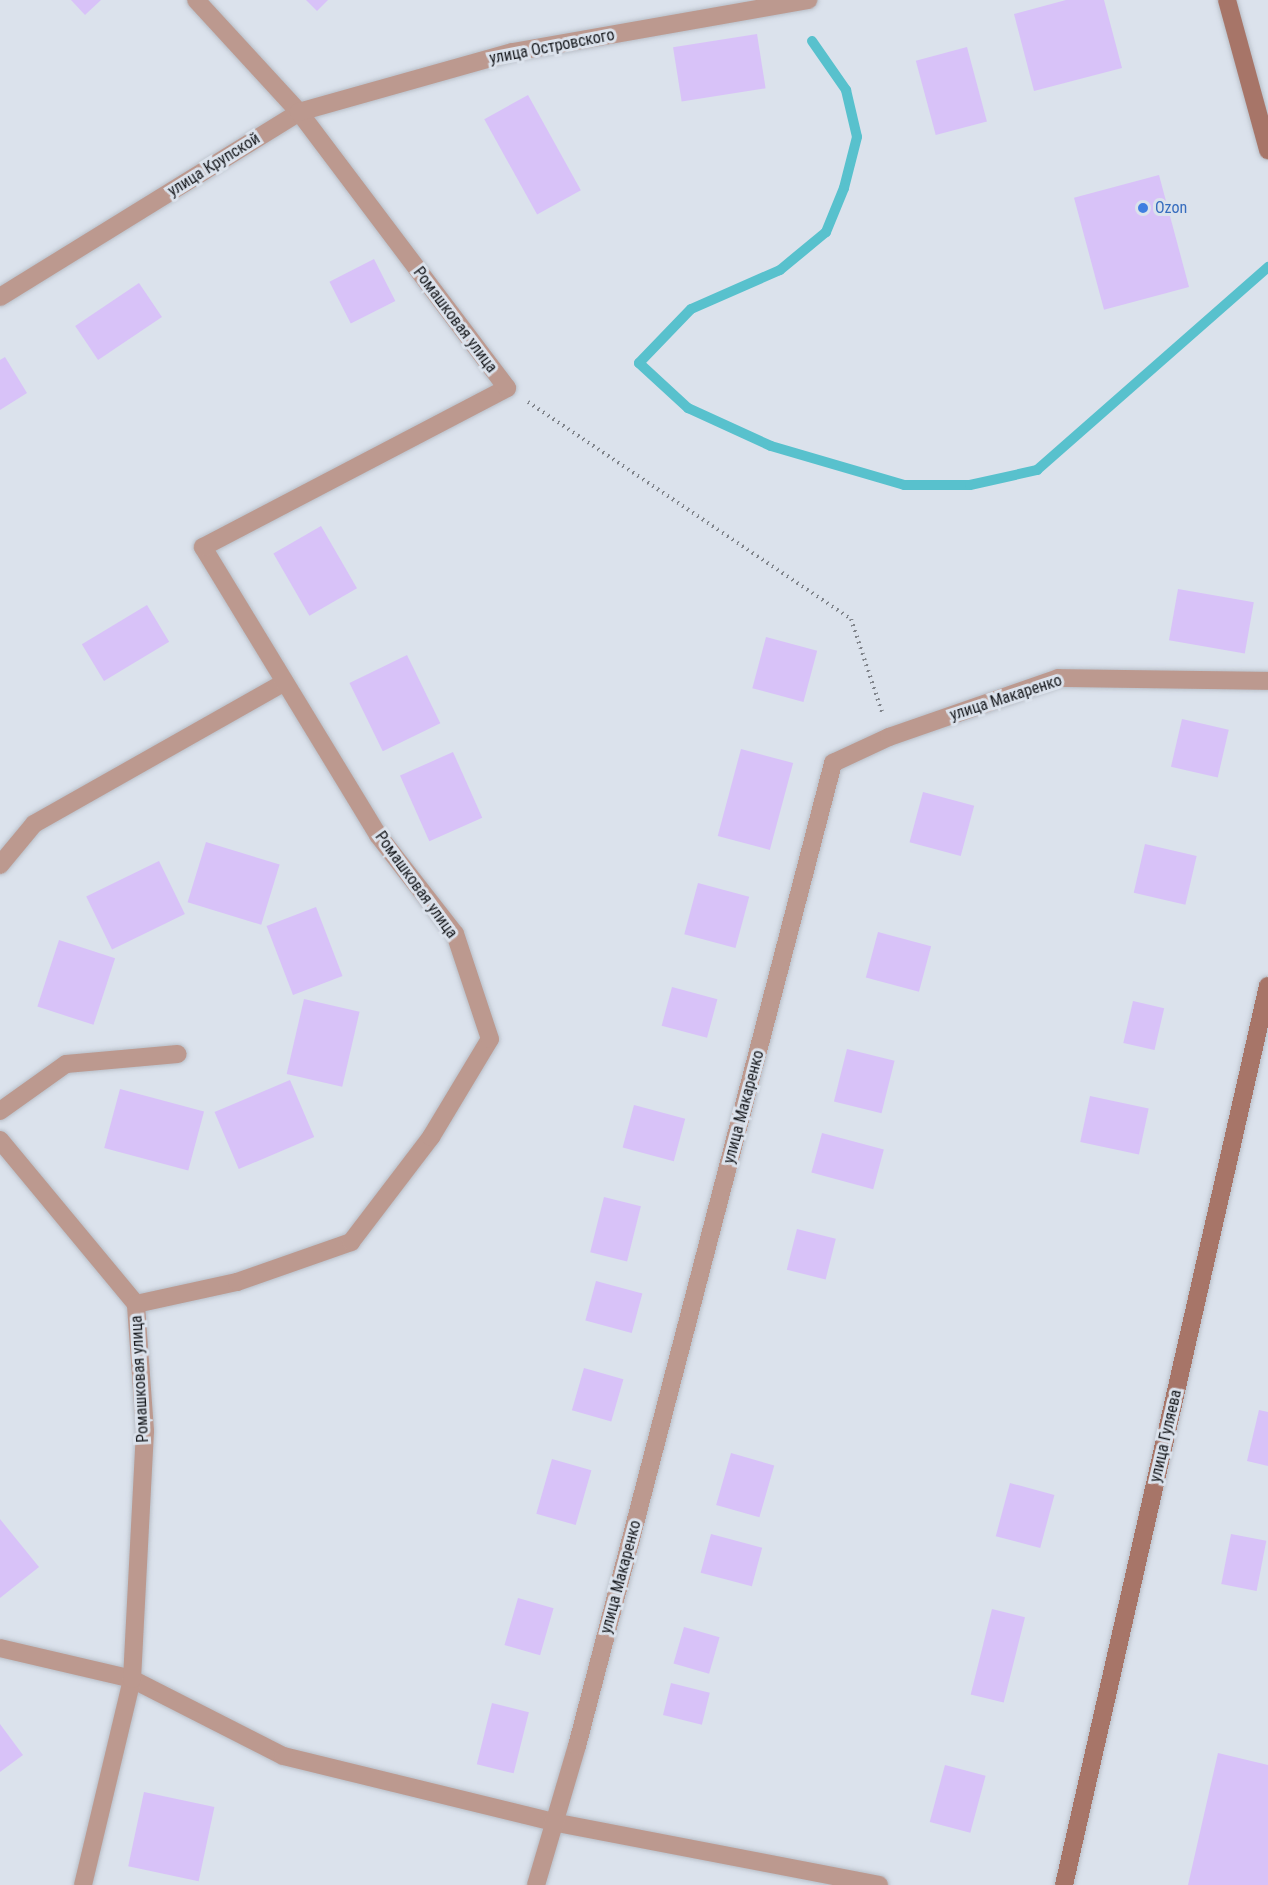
<!DOCTYPE html>
<meta charset="utf-8">
<style>
body{margin:0}
#map{position:relative;width:1268px;height:1885px;overflow:hidden;background:#dbe2ec;font-family:"Roboto Condensed",sans-serif}
div>[style]{position:absolute}
[style*='--x']{left:calc(var(--x)*1px);top:calc(var(--y)*1px);width:calc(var(--w)*1px);rotate:calc(var(--a)*1deg)}
.stream>*{height:10px;margin:-5px;padding:0 5px;transform-origin:5px;border-radius:5px;background:#58c1cd}
.building>*{inset:0;background:#d8c2f8;transform-origin:0 0}
.path>*{height:4px;margin-top:-2px;transform-origin:0;background:repeating-linear-gradient(90deg,#81858c 0 1.5px,transparent 0 6px)}
.roads{filter:drop-shadow(0 0 2px #b8bec7) drop-shadow(0 0 2px #b8bec7)}
.lane>*{height:18px;margin:-9px;padding:0 9px;transform-origin:9px;border-radius:9px;background:#bc998f}
.street>*{height:18px;margin:-9px;padding:0 9px;transform-origin:9px;border-radius:9px;background:#bc998f}
.secondary>*{height:18px;margin:-9px;padding:0 9px;transform-origin:9px;border-radius:9px;background:#a77568}
.dots>*{width:16px;height:16px;translate:-50% -50%;box-sizing:border-box;border:3px solid #dbe2ec;border-radius:50%}
span{translate:-50% -50%;white-space:nowrap;text-align:center;line-height:1.15;-webkit-text-stroke:6px #dbe2ec;paint-order:stroke}
.street-label{font-size:16px;color:#16181c}
.shop-label{font-size:16px;color:#366cbe}
.left{translate:0 -50%;text-align:left}
</style>
<div id="map">
<div class="stream">
<i style="--x:812;--y:41;--w:60;--a:55.2"></i>
<i style="--x:846;--y:90;--w:48;--a:76.8"></i>
<i style="--x:857;--y:137;--w:53;--a:104.3"></i>
<i style="--x:844;--y:188;--w:48;--a:112.2"></i>
<i style="--x:826;--y:232;--w:60;--a:140.4"></i>
<i style="--x:780;--y:270;--w:97;--a:156.3"></i>
<i style="--x:691;--y:309;--w:75;--a:133.9"></i>
<i style="--x:639;--y:363;--w:67;--a:42.6"></i>
<i style="--x:688;--y:408;--w:91;--a:24.6"></i>
<i style="--x:771;--y:446;--w:139;--a:16.3"></i>
<i style="--x:904;--y:485;--w:66;--a:0"></i>
<i style="--x:970;--y:485;--w:69;--a:-12.6"></i>
<i style="--x:1037;--y:470;--w:308;--a:-41.3"></i>
</div>
<div class="building">
<i style="clip-path:polygon(71px 0,101px 0,85px 15px)"></i>
<i style="clip-path:polygon(306px 0,328px 0,317px 11px)"></i>
<i style="clip-path:polygon(1066px 0,1104px 0,1122px 68px,1034px 91px,1014px 14px)"></i>
<i style="left:757px;top:34px;width:55px;height:85px;rotate:81deg"></i>
<i style="left:967px;top:47px;width:77px;height:53px;rotate:75deg"></i>
<i style="left:528px;top:95px;width:109px;height:50px;rotate:61deg"></i>
<i style="left:1159px;top:175px;width:116px;height:88px;rotate:75deg"></i>
<i style="left:374px;top:259px;width:47px;height:50px;rotate:63deg"></i>
<i style="left:139px;top:283px;width:41px;height:77px;rotate:56deg"></i>
<i style="clip-path:polygon(5px 357px,27px 393px,0 410px,0 360px)"></i>
<i style="left:321px;top:526px;width:72px;height:55px;rotate:60deg"></i>
<i style="left:1178px;top:589px;width:77px;height:52px;rotate:10deg"></i>
<i style="left:147px;top:605px;width:43px;height:76px;rotate:59deg"></i>
<i style="left:766px;top:637px;width:53px;height:53px;rotate:15deg"></i>
<i style="left:407px;top:655px;width:76px;height:64px;rotate:64deg"></i>
<i style="left:1182px;top:719px;width:48px;height:49px;rotate:13deg"></i>
<i style="left:741px;top:749px;width:54px;height:90px;rotate:15deg"></i>
<i style="left:453px;top:752px;width:72px;height:58px;rotate:66deg"></i>
<i style="left:923px;top:792px;width:53px;height:52px;rotate:15deg"></i>
<i style="left:206px;top:842px;width:77px;height:63px;rotate:17deg"></i>
<i style="left:1145px;top:844px;width:53px;height:50px;rotate:13deg"></i>
<i style="left:159px;top:861px;width:59px;height:81px;rotate:64deg"></i>
<i style="left:698px;top:883px;width:53px;height:53px;rotate:15deg"></i>
<i style="left:316px;top:907px;width:74px;height:53px;rotate:69deg"></i>
<i style="left:878px;top:932px;width:55px;height:47px;rotate:15deg"></i>
<i style="left:59px;top:940px;width:59px;height:70px;rotate:18deg"></i>
<i style="left:672px;top:987px;width:47px;height:40px;rotate:15deg"></i>
<i style="left:304px;top:999px;width:57px;height:77px;rotate:13deg"></i>
<i style="left:1133px;top:1001px;width:32px;height:43px;rotate:13deg"></i>
<i style="left:847px;top:1049px;width:49px;height:54px;rotate:14deg"></i>
<i style="left:290px;top:1080px;width:62px;height:82px;rotate:67deg"></i>
<i style="left:120px;top:1089px;width:87px;height:61px;rotate:15deg"></i>
<i style="left:1090px;top:1096px;width:60px;height:47px;rotate:12deg"></i>
<i style="left:634px;top:1105px;width:53px;height:44px;rotate:15deg"></i>
<i style="left:822px;top:1133px;width:64px;height:41px;rotate:15deg"></i>
<i style="left:604px;top:1197px;width:38px;height:57px;rotate:14deg"></i>
<i style="left:797px;top:1229px;width:40px;height:42px;rotate:14deg"></i>
<i style="left:596px;top:1281px;width:48px;height:41px;rotate:15deg"></i>
<i style="left:584px;top:1368px;width:41px;height:44px;rotate:16deg"></i>
<i style="clip-path:polygon(1259px 1410px,1268px 1412px,1268px 1466px,1247px 1461px)"></i>
<i style="left:731px;top:1453px;width:45px;height:54px;rotate:16deg"></i>
<i style="left:552px;top:1459px;width:41px;height:57px;rotate:16deg"></i>
<i style="left:1010px;top:1483px;width:46px;height:55px;rotate:15deg"></i>
<i style="clip-path:polygon(0 1519px,39px 1567px,0 1598px)"></i>
<i style="left:711px;top:1534px;width:53px;height:40px;rotate:15deg"></i>
<i style="left:1231px;top:1534px;width:36px;height:51px;rotate:11deg"></i>
<i style="left:518px;top:1598px;width:37px;height:49px;rotate:16deg"></i>
<i style="left:992px;top:1609px;width:34px;height:88px;rotate:14deg"></i>
<i style="left:684px;top:1627px;width:37px;height:38px;rotate:16deg"></i>
<i style="left:671px;top:1683px;width:40px;height:33px;rotate:14deg"></i>
<i style="left:492px;top:1703px;width:38px;height:63px;rotate:14deg"></i>
<i style="clip-path:polygon(0 1724px,23px 1755px,0 1772px)"></i>
<i style="clip-path:polygon(1218px 1753px,1268px 1765px,1268px 1885px,1188px 1885px)"></i>
<i style="left:945px;top:1765px;width:42px;height:59px;rotate:15deg"></i>
<i style="left:144px;top:1792px;width:72px;height:76px;rotate:12deg"></i>
</div>
<div class="path">
<i style="--x:528;--y:402;--w:389;--a:33.9"></i>
<i style="--x:851;--y:619;--w:98;--a:71.6"></i>
</div>
<div class="roads">
<div class="lane">
<i style="--x:0;--y:865;--w:53;--a:-50.3"></i>
<i style="--x:34;--y:824;--w:288;--a:-29.5"></i>
<i style="--x:0;--y:1111;--w:81;--a:-35.5"></i>
<i style="--x:66;--y:1064;--w:112;--a:-5.1"></i>
<i style="--x:0;--y:1140;--w:213;--a:50.3"></i>
</div>
<div class="street">
<i style="--x:0;--y:297;--w:352;--a:-31.7"></i>
<i style="--x:299;--y:112;--w:152;--a:-132.6"></i>
<i style="--x:0;--y:1648;--w:136;--a:13.2"></i>
<i style="--x:132;--y:1679;--w:169;--a:27"></i>
<i style="--x:283;--y:1756;--w:278;--a:13.7"></i>
<i style="--x:553;--y:1822;--w:332;--a:10.9"></i>
<i style="--x:83;--y:1885;--w:212;--a:-76.6"></i>
<i style="--x:132;--y:1679;--w:248;--a:-87"></i>
<i style="--x:145;--y:1431;--w:127;--a:-94.1"></i>
<i style="--x:136;--y:1304;--w:103;--a:-12.3"></i>
<i style="--x:237;--y:1282;--w:121;--a:-19.3"></i>
<i style="--x:351;--y:1242;--w:132;--a:-52.7"></i>
<i style="--x:431;--y:1137;--w:114;--a:-59"></i>
<i style="--x:490;--y:1039;--w:111;--a:-108.4"></i>
<i style="--x:455;--y:934;--w:125;--a:-127.9"></i>
<i style="--x:378;--y:835;--w:337;--a:-121.3"></i>
<i style="--x:203;--y:547;--w:343;--a:-27.6"></i>
<i style="--x:507;--y:388;--w:346;--a:-127"></i>
<i style="--x:299;--y:112;--w:222;--a:-15.7"></i>
<i style="--x:513;--y:52;--w:300;--a:-10"></i>
<i style="--x:536;--y:1885;--w:145;--a:-73.6"></i>
<i style="--x:577;--y:1746;--w:1016;--a:-75.4"></i>
<i style="--x:833;--y:763;--w:62;--a:-24.9"></i>
<i style="--x:889;--y:737;--w:179;--a:-19.2"></i>
<i style="--x:1058;--y:678;--w:210;--a:0.8"></i>
</div>
<div class="secondary">
<i style="--x:1227;--y:0;--w:156;--a:74.7"></i>
<i style="--x:1064;--y:1885;--w:922;--a:-77.22"></i>
</div>
</div>
<div class="dots">
<i style="left:1143px;top:208px;background:#3f7fe0"></i>
</div>
<div class="street-label">
<span style="left:552px;top:47px;rotate:-11deg">улица Островского</span>
<span style="left:214px;top:165px;rotate:-32deg">улица Крупской</span>
<span style="left:455px;top:320px;rotate:53deg">Ромашковая улица</span>
<span style="left:1006px;top:698px;rotate:-18deg">улица Макаренко</span>
<span style="left:416px;top:885px;rotate:54deg">Ромашковая улица</span>
<span style="left:744px;top:1107px;rotate:-75deg">улица Макаренко</span>
<span style="left:140px;top:1379px;rotate:-93deg">Ромашковая улица</span>
<span style="left:1166px;top:1436px;rotate:-77deg">улица Гуляева</span>
<span style="left:621px;top:1577px;rotate:-75deg">улица Макаренко</span>
</div>
<div class="shop-label">
<span class="left" style="left:1155px;top:208px">Ozon</span>
</div>
</div>
